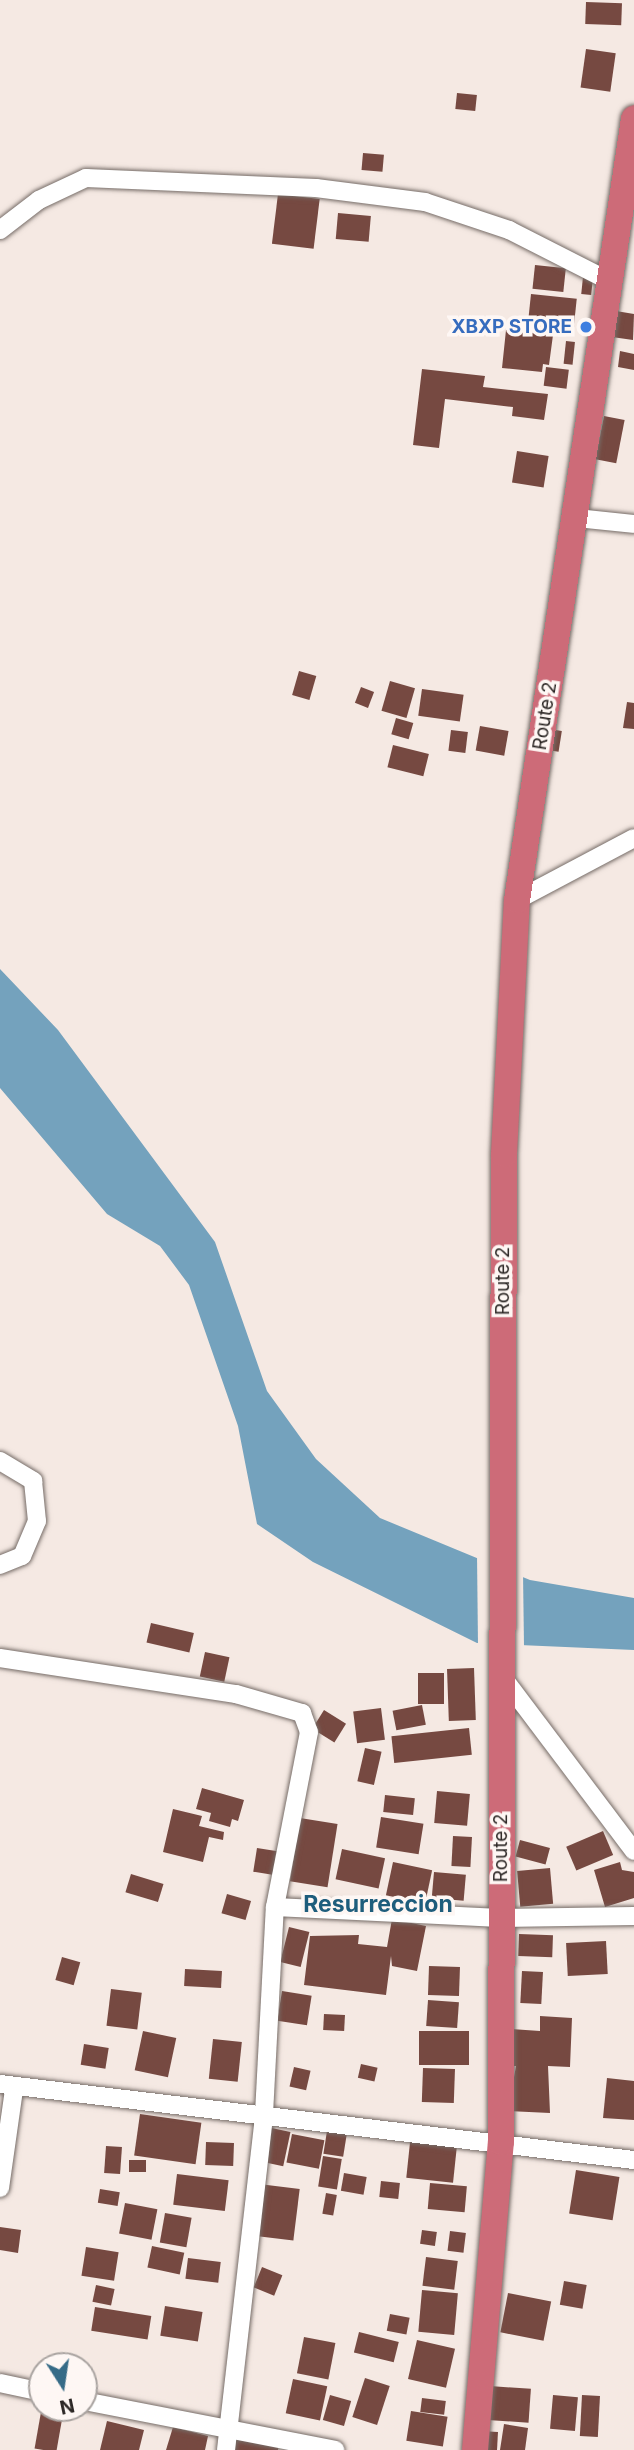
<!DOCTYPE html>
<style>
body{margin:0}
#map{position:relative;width:634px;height:2450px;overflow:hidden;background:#f5e9e3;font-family:Inter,sans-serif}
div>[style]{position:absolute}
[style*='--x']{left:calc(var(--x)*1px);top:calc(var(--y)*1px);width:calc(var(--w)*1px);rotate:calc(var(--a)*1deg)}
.water>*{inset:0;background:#74a2bd}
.pier>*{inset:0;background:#f5e9e3}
.building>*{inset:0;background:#764941;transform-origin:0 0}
.roads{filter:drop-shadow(0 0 2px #766c67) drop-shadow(0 0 2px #766c67)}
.minor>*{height:18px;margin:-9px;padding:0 9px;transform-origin:9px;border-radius:9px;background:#fff}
.highway>*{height:26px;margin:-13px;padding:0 13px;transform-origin:13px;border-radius:13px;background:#cd6b78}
.dots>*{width:19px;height:19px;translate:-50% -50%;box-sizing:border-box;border:4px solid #fef7f4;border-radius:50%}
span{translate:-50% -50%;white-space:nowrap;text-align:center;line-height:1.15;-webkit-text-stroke:7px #fef7f4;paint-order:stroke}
.shop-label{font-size:19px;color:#366cbe;font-weight:700}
.right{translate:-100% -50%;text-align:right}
.street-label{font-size:19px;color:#2c2725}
.quarter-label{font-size:23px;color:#1e5d7c;font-weight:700}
.north{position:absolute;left:28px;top:2352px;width:70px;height:70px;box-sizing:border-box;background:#fef7f4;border:2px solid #aaa4a1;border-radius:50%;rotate:168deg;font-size:19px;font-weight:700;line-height:28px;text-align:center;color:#2c2725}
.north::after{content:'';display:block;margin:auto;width:24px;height:32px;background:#366b87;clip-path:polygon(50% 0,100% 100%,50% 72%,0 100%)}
</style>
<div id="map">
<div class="water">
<i style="clip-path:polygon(0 969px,58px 1030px,215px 1242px,267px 1391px,316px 1459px,380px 1518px,530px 1580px,634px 1598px,634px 1650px,477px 1643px,313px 1562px,257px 1524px,238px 1426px,189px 1285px,160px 1246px,107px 1214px,0 1088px)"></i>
</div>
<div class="pier">
<i style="clip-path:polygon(477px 1554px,523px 1573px,524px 1647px,478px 1646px)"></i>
</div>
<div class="building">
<i style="left:586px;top:2px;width:36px;height:22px;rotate:2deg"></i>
<i style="left:586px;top:49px;width:30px;height:39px;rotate:8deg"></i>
<i style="left:457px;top:93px;width:20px;height:16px;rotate:6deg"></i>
<i style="left:363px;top:153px;width:21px;height:17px;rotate:5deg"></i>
<i style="left:278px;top:194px;width:42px;height:50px;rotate:7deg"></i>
<i style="left:338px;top:213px;width:33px;height:26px;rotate:5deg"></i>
<i style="left:535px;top:265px;width:31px;height:24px;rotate:6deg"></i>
<i style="left:583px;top:277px;width:10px;height:17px;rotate:6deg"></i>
<i style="left:531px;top:294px;width:46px;height:34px;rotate:6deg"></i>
<i style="clip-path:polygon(616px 311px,634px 314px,633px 340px,612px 337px)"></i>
<i style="clip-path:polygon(506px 330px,553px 335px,549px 365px,543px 364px,542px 372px,502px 368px)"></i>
<i style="left:566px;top:341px;width:9px;height:23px;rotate:6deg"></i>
<i style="clip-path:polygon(620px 351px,634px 354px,634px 370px,618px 367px)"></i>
<i style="left:546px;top:367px;width:23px;height:19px;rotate:7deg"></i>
<i style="clip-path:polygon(422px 369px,485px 376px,483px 387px,548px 394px,544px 420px,512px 416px,513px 407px,445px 399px,439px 448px,413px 445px)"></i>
<i style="left:604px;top:416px;width:21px;height:44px;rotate:11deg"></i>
<i style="left:517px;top:451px;width:32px;height:32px;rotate:9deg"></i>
<i style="left:299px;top:671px;width:18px;height:25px;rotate:16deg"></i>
<i style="left:390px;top:681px;width:26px;height:31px;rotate:16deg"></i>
<i style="left:361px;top:687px;width:14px;height:17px;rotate:21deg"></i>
<i style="left:422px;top:689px;width:42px;height:27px;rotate:8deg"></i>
<i style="clip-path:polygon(627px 702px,634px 703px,634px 729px,623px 728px)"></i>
<i style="left:396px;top:718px;width:18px;height:17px;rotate:16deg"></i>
<i style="left:480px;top:726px;width:29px;height:25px;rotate:10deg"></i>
<i style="left:549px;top:729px;width:13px;height:21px;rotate:9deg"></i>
<i style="left:451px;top:730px;width:17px;height:21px;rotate:7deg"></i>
<i style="left:393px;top:745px;width:37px;height:23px;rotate:14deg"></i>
<i style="left:151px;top:1623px;width:44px;height:20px;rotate:13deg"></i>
<i style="left:205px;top:1652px;width:25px;height:25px;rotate:12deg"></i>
<i style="left:474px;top:1668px;width:52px;height:27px;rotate:88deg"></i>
<i style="left:418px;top:1673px;width:26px;height:31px"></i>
<i style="left:422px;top:1705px;width:20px;height:30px;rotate:79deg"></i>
<i style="left:381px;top:1708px;width:32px;height:28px;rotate:83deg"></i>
<i style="left:324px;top:1710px;width:26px;height:22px;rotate:32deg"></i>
<i style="left:469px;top:1728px;width:27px;height:78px;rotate:84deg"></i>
<i style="left:365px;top:1748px;width:17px;height:34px;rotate:13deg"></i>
<i style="clip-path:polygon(202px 1788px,244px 1800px,238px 1821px,232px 1819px,230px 1827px,209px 1821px,211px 1813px,196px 1809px)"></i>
<i style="left:437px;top:1791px;width:33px;height:32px;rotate:5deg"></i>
<i style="left:385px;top:1795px;width:30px;height:17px;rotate:6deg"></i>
<i style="clip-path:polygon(173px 1809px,202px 1816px,199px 1826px,224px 1832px,223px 1840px,209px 1837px,203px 1862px,163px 1852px)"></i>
<i style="left:381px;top:1817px;width:43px;height:31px;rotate:9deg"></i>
<i style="left:300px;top:1818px;width:38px;height:64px;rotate:9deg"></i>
<i style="left:603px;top:1831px;width:26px;height:40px;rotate:67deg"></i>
<i style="left:453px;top:1836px;width:19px;height:30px;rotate:3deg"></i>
<i style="left:520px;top:1840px;width:31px;height:17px;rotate:15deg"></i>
<i style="left:257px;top:1848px;width:24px;height:24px;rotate:9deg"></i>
<i style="left:342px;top:1849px;width:44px;height:31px;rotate:12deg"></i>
<i style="left:393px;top:1862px;width:40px;height:34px;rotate:12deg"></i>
<i style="clip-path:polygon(620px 1862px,622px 1870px,634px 1872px,634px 1898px,605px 1907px,594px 1870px)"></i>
<i style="left:550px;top:1868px;width:36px;height:33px;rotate:85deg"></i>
<i style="left:434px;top:1872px;width:32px;height:26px;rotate:5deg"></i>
<i style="left:131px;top:1874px;width:34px;height:19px;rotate:17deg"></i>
<i style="left:227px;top:1894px;width:25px;height:20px;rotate:16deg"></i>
<i style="clip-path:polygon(392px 1919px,426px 1926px,417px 1971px,392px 1966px,391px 1956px,386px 1995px,304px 1985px,310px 1936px,359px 1935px,358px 1944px,387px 1947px)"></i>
<i style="left:289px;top:1927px;width:21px;height:36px;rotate:14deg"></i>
<i style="left:519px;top:1934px;width:34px;height:22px;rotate:2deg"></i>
<i style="left:606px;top:1941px;width:33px;height:40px;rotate:87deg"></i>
<i style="left:62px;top:1957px;width:19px;height:24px;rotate:16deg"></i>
<i style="left:429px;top:1966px;width:31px;height:29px;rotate:2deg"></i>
<i style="left:185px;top:1969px;width:37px;height:17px;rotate:3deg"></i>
<i style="left:522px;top:1971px;width:21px;height:32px;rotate:3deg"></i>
<i style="left:111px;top:1989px;width:31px;height:37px;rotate:7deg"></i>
<i style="left:282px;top:1991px;width:30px;height:30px;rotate:9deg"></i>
<i style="left:428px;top:2000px;width:31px;height:26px;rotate:4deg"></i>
<i style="left:324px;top:2014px;width:21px;height:16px;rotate:3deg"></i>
<i style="clip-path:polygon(540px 2016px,572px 2018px,570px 2067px,548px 2066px,550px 2113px,508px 2111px,516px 2066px,509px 2066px,511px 2029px,540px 2031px)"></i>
<i style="left:143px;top:2031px;width:34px;height:40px;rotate:12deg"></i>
<i style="left:419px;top:2031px;width:50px;height:34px"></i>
<i style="left:213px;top:2039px;width:29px;height:40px;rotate:6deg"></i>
<i style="left:84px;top:2044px;width:25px;height:21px;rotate:9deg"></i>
<i style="left:361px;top:2064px;width:17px;height:14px;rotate:13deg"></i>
<i style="left:294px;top:2067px;width:17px;height:20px;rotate:13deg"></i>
<i style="left:423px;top:2068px;width:32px;height:34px;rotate:2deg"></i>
<i style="clip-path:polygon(607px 2078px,634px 2081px,634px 2120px,603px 2118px)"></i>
<i style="left:140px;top:2114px;width:62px;height:42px;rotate:8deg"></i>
<i style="left:267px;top:2127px;width:24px;height:35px;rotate:12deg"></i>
<i style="left:327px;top:2131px;width:20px;height:23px;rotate:9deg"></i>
<i style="left:411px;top:2133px;width:47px;height:45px;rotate:6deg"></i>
<i style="left:292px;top:2134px;width:33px;height:29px;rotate:11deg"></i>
<i style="left:206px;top:2142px;width:28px;height:23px;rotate:2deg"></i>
<i style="left:106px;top:2146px;width:16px;height:27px;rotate:4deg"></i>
<i style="left:323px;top:2156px;width:19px;height:31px;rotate:9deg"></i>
<i style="left:129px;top:2160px;width:17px;height:12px"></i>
<i style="left:576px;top:2170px;width:44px;height:44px;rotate:9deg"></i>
<i style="left:344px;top:2173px;width:23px;height:18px;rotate:10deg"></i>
<i style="left:177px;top:2174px;width:52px;height:31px;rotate:7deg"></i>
<i style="left:381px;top:2181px;width:19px;height:16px;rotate:6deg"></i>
<i style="left:430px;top:2183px;width:37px;height:26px;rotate:5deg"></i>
<i style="left:259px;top:2184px;width:41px;height:52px;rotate:7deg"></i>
<i style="left:100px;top:2189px;width:20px;height:14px;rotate:9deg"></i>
<i style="left:326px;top:2193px;width:11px;height:21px;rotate:10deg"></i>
<i style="left:125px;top:2203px;width:33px;height:31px;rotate:11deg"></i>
<i style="left:165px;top:2213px;width:27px;height:30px;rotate:10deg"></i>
<i style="clip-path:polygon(0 2227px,21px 2230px,18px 2253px,0 2250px)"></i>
<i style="left:422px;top:2230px;width:15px;height:14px;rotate:8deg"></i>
<i style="left:450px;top:2231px;width:16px;height:20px;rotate:7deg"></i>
<i style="left:152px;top:2246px;width:33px;height:22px;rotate:12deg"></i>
<i style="left:86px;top:2247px;width:33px;height:29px;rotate:9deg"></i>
<i style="left:426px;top:2257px;width:32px;height:29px;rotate:7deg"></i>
<i style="left:188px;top:2258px;width:33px;height:21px;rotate:7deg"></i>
<i style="left:262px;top:2267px;width:22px;height:22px;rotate:22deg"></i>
<i style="left:564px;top:2281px;width:23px;height:24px;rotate:10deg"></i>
<i style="left:96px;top:2285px;width:19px;height:17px;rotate:12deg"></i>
<i style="left:422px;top:2290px;width:36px;height:42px;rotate:5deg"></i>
<i style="left:508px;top:2293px;width:44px;height:40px;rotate:11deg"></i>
<i style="left:165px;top:2306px;width:38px;height:30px;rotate:9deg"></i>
<i style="left:95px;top:2307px;width:57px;height:24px;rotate:9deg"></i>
<i style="left:390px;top:2314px;width:20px;height:17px;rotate:11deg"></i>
<i style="left:359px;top:2332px;width:41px;height:21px;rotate:14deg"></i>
<i style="left:304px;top:2337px;width:32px;height:37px;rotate:11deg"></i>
<i style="left:417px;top:2340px;width:39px;height:40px;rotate:13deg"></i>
<i style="left:365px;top:2378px;width:26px;height:41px;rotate:18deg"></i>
<i style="left:293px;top:2379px;width:35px;height:35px;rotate:12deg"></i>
<i style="left:490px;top:2386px;width:41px;height:34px;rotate:4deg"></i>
<i style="left:330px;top:2395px;width:22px;height:26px;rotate:16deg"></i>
<i style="left:553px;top:2395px;width:25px;height:34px;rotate:5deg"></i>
<i style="left:582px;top:2395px;width:18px;height:41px;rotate:3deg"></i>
<i style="left:422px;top:2398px;width:24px;height:14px;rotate:7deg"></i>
<i style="left:411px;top:2411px;width:37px;height:30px;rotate:9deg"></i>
<i style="left:41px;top:2412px;width:22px;height:37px;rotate:10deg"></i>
<i style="clip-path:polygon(107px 2421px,144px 2430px,139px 2450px,100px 2450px)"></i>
<i style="clip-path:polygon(504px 2424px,528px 2428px,525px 2450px,500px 2450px)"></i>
<i style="clip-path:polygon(173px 2427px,208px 2436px,205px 2450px,166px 2450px)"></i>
<i style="left:480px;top:2431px;width:18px;height:19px;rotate:3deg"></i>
<i style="clip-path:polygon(236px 2438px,279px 2442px,278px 2450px,235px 2450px)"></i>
</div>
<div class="roads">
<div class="minor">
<i style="--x:0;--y:230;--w:49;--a:-37.6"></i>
<i style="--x:39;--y:200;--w:52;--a:-25.1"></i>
<i style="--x:86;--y:178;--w:230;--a:2.5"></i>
<i style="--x:316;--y:188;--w:110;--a:7.3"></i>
<i style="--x:425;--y:202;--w:89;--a:18.4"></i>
<i style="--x:509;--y:230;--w:112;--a:27"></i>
<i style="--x:576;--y:518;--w:58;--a:5.9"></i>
<i style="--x:517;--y:900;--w:132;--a:-27.9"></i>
<i style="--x:0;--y:1461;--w:39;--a:31"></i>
<i style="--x:33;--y:1481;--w:40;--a:84.3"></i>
<i style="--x:37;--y:1521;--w:38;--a:113"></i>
<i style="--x:22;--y:1556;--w:24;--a:158"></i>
<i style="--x:0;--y:1658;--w:239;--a:8.7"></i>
<i style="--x:236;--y:1694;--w:69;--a:16.1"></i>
<i style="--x:302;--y:1713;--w:20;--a:70"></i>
<i style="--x:309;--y:1732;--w:178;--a:101"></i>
<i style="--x:502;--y:1676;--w:219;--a:53"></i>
<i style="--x:0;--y:2084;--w:639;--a:6.84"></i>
<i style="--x:0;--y:2188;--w:99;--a:-81.9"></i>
<i style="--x:0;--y:2383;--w:43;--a:12.1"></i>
<i style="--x:84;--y:2401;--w:256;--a:11"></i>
<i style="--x:226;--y:2450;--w:338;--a:-83.5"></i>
<i style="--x:264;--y:2114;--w:207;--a:-87"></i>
<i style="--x:275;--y:1907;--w:225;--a:2.8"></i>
<i style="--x:500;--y:1918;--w:134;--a:-0.9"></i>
</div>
<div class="highway">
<i style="--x:475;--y:2450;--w:309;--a:-85.2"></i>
<i style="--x:501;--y:2142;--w:988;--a:-89.83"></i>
<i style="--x:504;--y:1154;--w:254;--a:-87.1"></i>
<i style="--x:517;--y:900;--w:790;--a:-81.48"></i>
</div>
</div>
<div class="dots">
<i style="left:586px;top:327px;background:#3f7fe0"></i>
</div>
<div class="shop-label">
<span class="right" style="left:572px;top:327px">XBXP STORE</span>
</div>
<div class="street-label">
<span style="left:545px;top:716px;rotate:-81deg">Route 2</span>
<span style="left:503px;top:1281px;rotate:-90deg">Route 2</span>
<span style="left:501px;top:1848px;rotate:-90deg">Route 2</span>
</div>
<div class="quarter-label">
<span style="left:378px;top:1904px">Resurreccion</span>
</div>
<div class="north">N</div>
</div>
